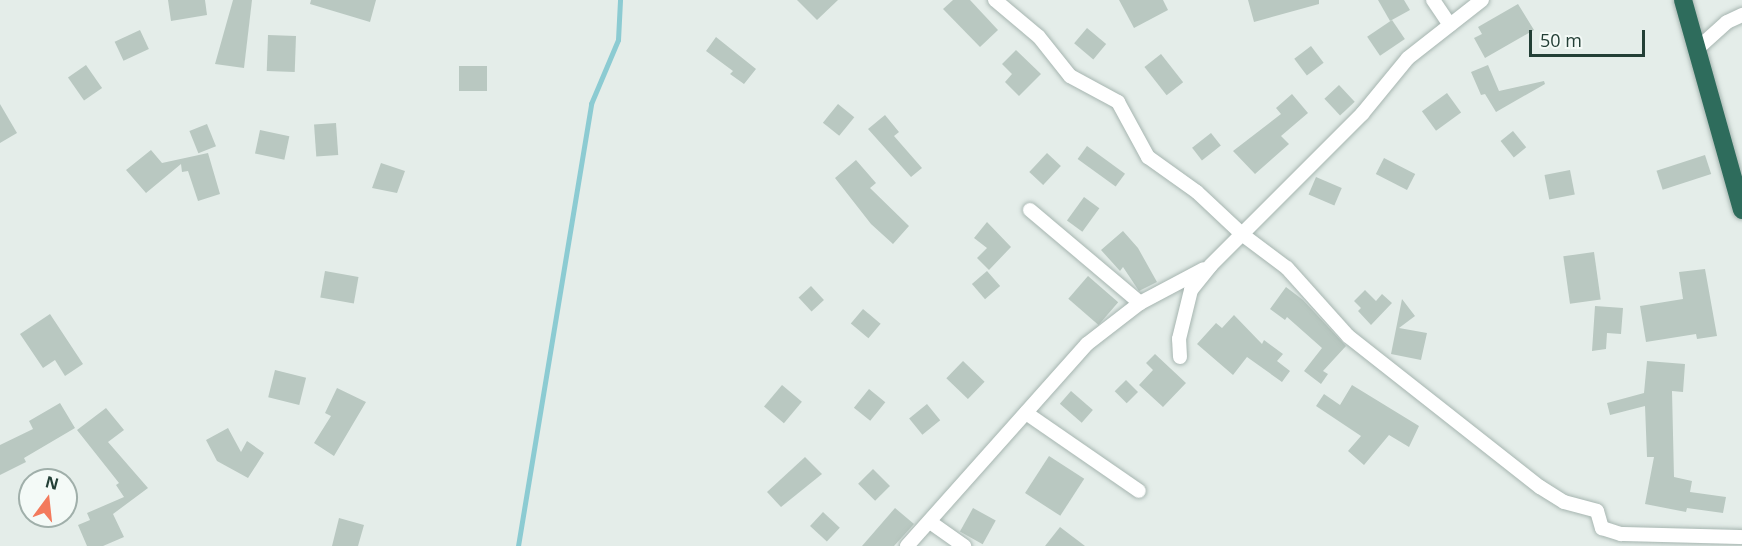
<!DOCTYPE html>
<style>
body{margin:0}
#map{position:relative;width:1742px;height:546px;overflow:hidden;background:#e4ede9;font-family:"Open Sans",sans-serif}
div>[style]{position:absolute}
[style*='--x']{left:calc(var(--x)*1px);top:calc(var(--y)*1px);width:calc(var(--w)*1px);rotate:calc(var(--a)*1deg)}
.stream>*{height:4.5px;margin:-2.25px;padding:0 2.25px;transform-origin:2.25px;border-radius:2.25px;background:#8ccbd2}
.building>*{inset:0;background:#b9c8c1;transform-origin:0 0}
.roads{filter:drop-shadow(0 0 2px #a6b5b0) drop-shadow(0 0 2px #a6b5b0)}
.street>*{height:14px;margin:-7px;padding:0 7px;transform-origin:7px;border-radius:7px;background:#fff}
.highway>*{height:18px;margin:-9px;padding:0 9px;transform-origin:9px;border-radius:9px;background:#2e6c5c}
span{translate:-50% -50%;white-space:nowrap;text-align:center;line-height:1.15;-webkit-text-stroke:6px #f4faf7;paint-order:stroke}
.north{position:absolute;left:18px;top:468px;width:60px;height:60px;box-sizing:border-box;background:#f4faf7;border:2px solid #a0afaa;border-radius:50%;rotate:15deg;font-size:16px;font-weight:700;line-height:24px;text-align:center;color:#233f36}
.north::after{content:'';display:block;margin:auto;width:21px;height:27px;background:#f37a5c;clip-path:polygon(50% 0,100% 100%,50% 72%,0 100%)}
.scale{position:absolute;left:1529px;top:30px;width:116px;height:27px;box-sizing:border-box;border:3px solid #233f36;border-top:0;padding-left:8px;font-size:18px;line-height:21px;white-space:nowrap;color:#233f36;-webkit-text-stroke:4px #f4faf7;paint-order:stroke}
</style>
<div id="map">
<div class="stream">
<i style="--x:518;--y:546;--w:448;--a:-80.6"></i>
<i style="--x:591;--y:104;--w:69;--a:-67.1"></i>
<i style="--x:618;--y:40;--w:40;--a:-87.1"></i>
</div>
<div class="building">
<i style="clip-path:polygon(168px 0,205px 0,207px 15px,171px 21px)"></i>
<i style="clip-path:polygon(233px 0,252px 0,244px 68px,215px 64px)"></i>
<i style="clip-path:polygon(311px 0,376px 0,370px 22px,310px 4px)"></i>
<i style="clip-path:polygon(797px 0,838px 0,817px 20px)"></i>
<i style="clip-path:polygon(953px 0,970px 0,998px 30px,980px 47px,943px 9px)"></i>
<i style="clip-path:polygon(1119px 0,1163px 0,1168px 10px,1134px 28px)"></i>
<i style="clip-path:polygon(1248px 0,1319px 0,1319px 4px,1254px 22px)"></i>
<i style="clip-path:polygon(1378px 0,1404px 0,1410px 10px,1390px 21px)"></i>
<i style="clip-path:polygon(1518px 4px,1534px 30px,1485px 58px,1474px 38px,1482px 34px,1478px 27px)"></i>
<i style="left:1392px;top:20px;width:23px;height:30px;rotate:56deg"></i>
<i style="left:1087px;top:28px;width:25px;height:20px;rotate:40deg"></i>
<i style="left:140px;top:30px;width:21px;height:28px;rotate:65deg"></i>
<i style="left:268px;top:35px;width:28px;height:36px;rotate:2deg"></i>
<i style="clip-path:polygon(716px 37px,756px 69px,744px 84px,730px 74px,733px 71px,706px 51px)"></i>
<i style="left:1311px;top:46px;width:21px;height:21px;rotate:53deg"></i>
<i style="clip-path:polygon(1016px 50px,1041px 74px,1019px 96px,1005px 82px,1012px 74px,1002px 64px)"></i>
<i style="left:1161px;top:54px;width:36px;height:21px;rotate:52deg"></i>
<i style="left:86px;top:65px;width:28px;height:22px;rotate:55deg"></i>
<i style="clip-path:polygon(1488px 65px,1499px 91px,1544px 81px,1545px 84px,1496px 112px,1485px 94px,1481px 95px,1471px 72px)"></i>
<i style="left:459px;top:66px;width:28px;height:25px"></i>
<i style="left:1339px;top:85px;width:23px;height:20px;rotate:47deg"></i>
<i style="left:1447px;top:93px;width:24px;height:31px;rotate:54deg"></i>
<i style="clip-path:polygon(1292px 94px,1308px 113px,1281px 136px,1289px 144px,1255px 174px,1233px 151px,1281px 114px,1276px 108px)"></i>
<i style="clip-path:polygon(0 104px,17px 133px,0 143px)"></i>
<i style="left:838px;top:104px;width:21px;height:24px;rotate:39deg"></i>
<i style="clip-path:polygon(885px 115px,899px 132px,894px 136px,922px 168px,911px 177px,868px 129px)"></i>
<i style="left:336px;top:123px;width:32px;height:22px;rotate:86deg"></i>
<i style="left:207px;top:124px;width:24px;height:19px;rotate:68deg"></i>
<i style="left:260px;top:130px;width:30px;height:24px;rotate:12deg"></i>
<i style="left:1513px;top:131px;width:21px;height:16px;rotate:51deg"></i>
<i style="left:1211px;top:133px;width:16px;height:24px;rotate:52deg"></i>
<i style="left:1087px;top:146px;width:47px;height:16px;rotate:36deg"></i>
<i style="clip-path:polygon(151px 150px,162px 163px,208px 153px,220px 194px,198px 201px,188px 171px,182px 172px,181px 164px,146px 193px,126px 170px)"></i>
<i style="left:1047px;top:153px;width:19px;height:26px;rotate:43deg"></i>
<i style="left:1705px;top:155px;width:20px;height:51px;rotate:72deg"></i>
<i style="left:1384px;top:158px;width:35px;height:18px;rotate:27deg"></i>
<i style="clip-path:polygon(856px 160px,876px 183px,870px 188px,909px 226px,893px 244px,871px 224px,835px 178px)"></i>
<i style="clip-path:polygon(381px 163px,405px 171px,397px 193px,372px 188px)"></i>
<i style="left:1570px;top:170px;width:25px;height:26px;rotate:79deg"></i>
<i style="left:1316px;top:177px;width:28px;height:19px;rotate:23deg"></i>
<i style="left:1084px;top:197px;width:19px;height:29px;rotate:36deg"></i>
<i style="clip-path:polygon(987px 222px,1011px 247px,989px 270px,977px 258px,987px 248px,974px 238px)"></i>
<i style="clip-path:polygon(1123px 231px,1138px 248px,1157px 282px,1139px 291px,1123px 267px,1120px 271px,1101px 250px)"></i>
<i style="left:1594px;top:252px;width:48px;height:31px;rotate:82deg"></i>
<i style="clip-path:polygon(1705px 269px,1717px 336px,1697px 339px,1696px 334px,1646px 342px,1640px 306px,1683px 299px,1679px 272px)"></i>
<i style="left:325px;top:271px;width:34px;height:27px;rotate:10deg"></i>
<i style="left:987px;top:271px;width:20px;height:20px;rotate:49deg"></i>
<i style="left:1088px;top:276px;width:40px;height:30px;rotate:41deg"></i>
<i style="left:811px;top:286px;width:19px;height:17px;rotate:47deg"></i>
<i style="clip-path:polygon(1286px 287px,1303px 300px,1346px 346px,1323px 371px,1328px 374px,1321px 384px,1304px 371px,1322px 348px,1287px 317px,1285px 320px,1270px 309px)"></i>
<i style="clip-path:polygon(1365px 290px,1376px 301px,1382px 294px,1392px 303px,1371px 325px,1358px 311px,1361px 308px,1354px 301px)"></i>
<i style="clip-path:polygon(1402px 299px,1415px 316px,1399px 328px,1427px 333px,1421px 360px,1391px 354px)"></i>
<i style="clip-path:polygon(1595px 306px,1623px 308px,1621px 334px,1607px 333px,1606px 349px,1592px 351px)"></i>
<i style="left:863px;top:309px;width:23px;height:19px;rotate:40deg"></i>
<i style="clip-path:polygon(50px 314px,83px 364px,65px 376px,55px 360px,43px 368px,20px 334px)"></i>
<i style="clip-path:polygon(1234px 315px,1262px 344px,1264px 340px,1283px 354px,1277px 361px,1290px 371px,1282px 382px,1247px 357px,1233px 375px,1197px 344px,1216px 323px,1222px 328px)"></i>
<i style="clip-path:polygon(1155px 354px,1186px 383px,1163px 407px,1139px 385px,1153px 370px,1146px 363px)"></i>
<i style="left:963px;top:361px;width:30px;height:24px;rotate:44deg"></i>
<i style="clip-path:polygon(1647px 361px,1685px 364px,1683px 392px,1672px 391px,1674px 477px,1692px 481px,1690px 492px,1726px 497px,1723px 513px,1687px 508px,1686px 512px,1645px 504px,1654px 457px,1647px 457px,1645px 406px,1610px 415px,1607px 403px,1644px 393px)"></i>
<i style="left:275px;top:370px;width:32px;height:28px;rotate:14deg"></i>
<i style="left:1126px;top:380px;width:17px;height:16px;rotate:45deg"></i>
<i style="left:782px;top:385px;width:26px;height:28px;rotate:40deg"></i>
<i style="clip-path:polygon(1352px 385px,1419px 426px,1409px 447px,1389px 435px,1364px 465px,1348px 451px,1361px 436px,1316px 406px,1324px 394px,1340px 405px)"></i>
<i style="clip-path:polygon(337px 388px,366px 402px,334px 456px,314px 443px,331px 416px,325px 413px)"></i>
<i style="left:869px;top:389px;width:21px;height:24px;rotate:39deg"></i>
<i style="left:1071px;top:391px;width:29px;height:17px;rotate:41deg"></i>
<i style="clip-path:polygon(60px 403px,75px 428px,24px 458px,26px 462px,0 475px,0 445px,33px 429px,29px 421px)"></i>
<i style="left:927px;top:404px;width:21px;height:23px;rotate:51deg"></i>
<i style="clip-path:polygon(106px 408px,124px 430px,108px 442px,148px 488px,113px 514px,124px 537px,103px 546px,87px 546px,78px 525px,90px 520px,87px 513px,124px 497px,116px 485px,119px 483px,77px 430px)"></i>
<i style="clip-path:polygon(228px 428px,241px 452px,247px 441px,264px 453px,248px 478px,217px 461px,206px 440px)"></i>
<i style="left:1049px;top:456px;width:42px;height:44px;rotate:33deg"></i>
<i style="clip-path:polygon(805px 457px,822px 474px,781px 507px,767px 492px)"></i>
<i style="left:873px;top:469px;width:24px;height:21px;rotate:45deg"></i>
<i style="clip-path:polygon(895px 508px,914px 524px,894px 546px,862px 546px)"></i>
<i style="left:973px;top:508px;width:26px;height:27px;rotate:29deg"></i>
<i style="left:823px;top:512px;width:23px;height:19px;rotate:43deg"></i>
<i style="clip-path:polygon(339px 518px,364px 525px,358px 546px,332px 546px)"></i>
<i style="clip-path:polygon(1060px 527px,1085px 546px,1045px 546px)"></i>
</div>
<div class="roads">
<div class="street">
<i style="--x:995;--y:0;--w:57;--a:40.1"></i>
<i style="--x:1039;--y:37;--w:50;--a:51.5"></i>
<i style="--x:1070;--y:76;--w:55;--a:28.4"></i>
<i style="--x:1118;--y:102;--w:63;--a:61.4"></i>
<i style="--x:1148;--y:157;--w:60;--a:35.5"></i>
<i style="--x:1197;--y:192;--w:63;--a:43.1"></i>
<i style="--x:1243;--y:235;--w:55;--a:36.9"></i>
<i style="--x:1287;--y:268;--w:91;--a:48.1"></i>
<i style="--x:1348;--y:336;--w:244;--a:38.2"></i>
<i style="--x:1540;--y:487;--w:28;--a:32"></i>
<i style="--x:1564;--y:502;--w:34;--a:15"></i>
<i style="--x:1597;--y:511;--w:18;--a:74"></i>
<i style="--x:1602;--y:528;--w:20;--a:18"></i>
<i style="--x:1621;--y:534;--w:121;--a:1.4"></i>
<i style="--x:1433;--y:0;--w:30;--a:56"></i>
<i style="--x:1697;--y:49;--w:40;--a:-42"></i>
<i style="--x:1727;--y:22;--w:17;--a:-25"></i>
<i style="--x:1030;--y:210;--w:144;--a:40.2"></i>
<i style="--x:1180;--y:357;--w:18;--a:-93"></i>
<i style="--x:1179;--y:339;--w:50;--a:-76.2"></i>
<i style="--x:1191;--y:290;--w:32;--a:-51"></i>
<i style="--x:1211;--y:265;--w:214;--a:-45"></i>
<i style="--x:1362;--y:114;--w:72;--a:-50.6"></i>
<i style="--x:1408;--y:58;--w:94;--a:-38.1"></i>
<i style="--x:1026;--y:413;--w:137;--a:34.6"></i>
<i style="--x:930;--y:522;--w:42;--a:35.2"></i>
<i style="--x:907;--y:546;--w:271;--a:-48.3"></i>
<i style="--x:1087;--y:344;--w:67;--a:-37.7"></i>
<i style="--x:1140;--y:303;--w:72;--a:-28"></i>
</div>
<div class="highway">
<i style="--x:1683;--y:0;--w:218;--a:74.3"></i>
</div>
</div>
<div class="north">N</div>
<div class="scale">50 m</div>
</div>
